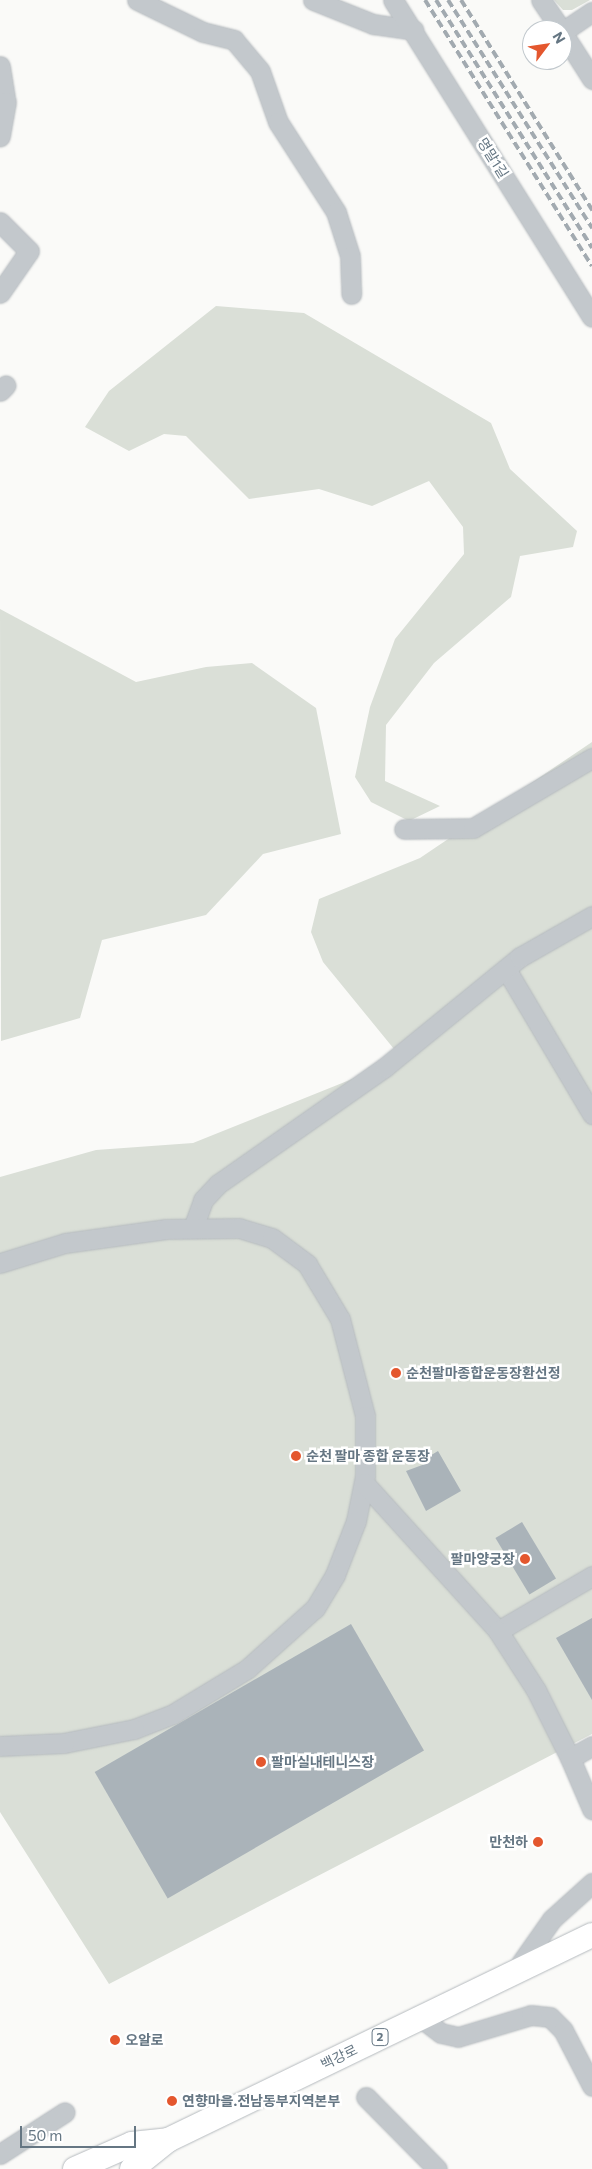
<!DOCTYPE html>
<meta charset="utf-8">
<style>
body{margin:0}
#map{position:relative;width:592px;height:2169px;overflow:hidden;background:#fafaf8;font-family:Commissioner,"Noto Sans KR",sans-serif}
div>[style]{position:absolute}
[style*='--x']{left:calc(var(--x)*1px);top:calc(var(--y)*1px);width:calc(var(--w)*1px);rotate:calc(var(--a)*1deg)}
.green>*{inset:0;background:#dadfd7}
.building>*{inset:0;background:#aab3b9;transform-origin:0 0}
.roads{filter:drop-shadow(0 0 1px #b5babe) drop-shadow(0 0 1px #b5babe)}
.minor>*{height:19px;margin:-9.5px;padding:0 9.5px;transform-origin:9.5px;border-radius:9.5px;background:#c3c8cc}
.major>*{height:24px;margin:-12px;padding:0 12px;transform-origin:12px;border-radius:12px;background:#fff}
.rail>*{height:4px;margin-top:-2px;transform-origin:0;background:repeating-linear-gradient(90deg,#a2aab0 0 8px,transparent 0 12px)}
.dots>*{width:14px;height:14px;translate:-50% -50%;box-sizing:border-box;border:2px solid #fff;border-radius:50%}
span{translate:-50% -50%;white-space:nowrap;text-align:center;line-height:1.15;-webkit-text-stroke:5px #fff;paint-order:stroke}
.shield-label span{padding:1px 4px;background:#fff;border:1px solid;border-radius:4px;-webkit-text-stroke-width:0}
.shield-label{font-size:12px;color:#657683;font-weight:700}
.street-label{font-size:14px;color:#657683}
.poi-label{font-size:14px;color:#657683;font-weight:700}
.left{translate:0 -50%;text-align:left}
.right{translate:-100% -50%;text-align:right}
.north{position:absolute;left:522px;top:20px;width:50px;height:50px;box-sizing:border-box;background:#fff;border:1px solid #c1c8cd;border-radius:50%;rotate:59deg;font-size:14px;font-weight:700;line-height:20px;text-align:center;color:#657683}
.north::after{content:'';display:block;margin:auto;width:18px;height:22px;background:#e4572e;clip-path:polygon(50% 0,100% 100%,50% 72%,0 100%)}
.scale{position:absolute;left:20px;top:2126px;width:116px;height:22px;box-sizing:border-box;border:2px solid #657683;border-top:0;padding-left:6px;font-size:15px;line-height:18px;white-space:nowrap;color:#657683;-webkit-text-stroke:4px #fff;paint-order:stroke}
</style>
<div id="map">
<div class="green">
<i style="clip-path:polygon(554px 0,590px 0,572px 10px,563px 10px)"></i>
<i style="clip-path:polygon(216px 306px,304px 313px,491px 423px,510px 469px,577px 531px,573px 547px,520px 556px,511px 597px,434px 663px,386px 725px,385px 781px,440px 806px,409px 821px,371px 802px,355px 777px,370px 707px,395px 639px,464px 554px,463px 527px,429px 481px,372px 506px,319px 489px,249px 499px,186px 436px,164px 434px,129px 451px,85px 427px,109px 391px)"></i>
<i style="clip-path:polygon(0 609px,136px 682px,206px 667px,252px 663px,316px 708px,341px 834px,263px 854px,206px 915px,102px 940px,80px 1018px,1px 1041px)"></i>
<i style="clip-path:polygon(592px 742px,592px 1734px,109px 1984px,0 1812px,0 1177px,96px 1150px,193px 1143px,372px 1071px,394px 1049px,323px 962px,311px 932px,319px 899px,420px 858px)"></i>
</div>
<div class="building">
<i style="clip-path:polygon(438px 1451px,461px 1491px,426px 1511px,406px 1471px,425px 1464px,423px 1460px)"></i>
<i style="left:522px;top:1522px;width:66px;height:31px;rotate:59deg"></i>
<i style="clip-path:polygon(592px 1618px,592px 1700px,556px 1638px)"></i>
<i style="left:351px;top:1624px;width:146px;height:296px;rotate:60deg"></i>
</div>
<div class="roads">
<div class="minor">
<i style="--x:137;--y:0;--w:73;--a:25.9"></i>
<i style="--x:203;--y:32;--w:32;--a:14"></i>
<i style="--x:234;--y:40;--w:40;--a:50"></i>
<i style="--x:260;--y:71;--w:54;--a:70.6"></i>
<i style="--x:278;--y:122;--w:107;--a:57.2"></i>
<i style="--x:336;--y:212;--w:46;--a:72.3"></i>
<i style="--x:350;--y:256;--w:38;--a:88"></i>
<i style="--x:313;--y:0;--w:65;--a:21.8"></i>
<i style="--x:373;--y:24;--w:41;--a:8.3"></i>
<i style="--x:393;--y:0;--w:374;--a:57.9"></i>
<i style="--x:541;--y:0;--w:36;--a:56"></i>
<i style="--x:562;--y:32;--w:56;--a:57.4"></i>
<i style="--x:562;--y:32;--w:36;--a:-34"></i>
<i style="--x:0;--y:66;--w:36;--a:81"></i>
<i style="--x:6;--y:102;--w:35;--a:100"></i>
<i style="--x:0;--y:222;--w:41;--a:45"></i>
<i style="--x:29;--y:251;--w:51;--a:124.6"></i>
<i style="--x:0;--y:391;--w:8;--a:-45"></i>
<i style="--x:404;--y:829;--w:69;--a:-0.8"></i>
<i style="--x:473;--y:828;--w:138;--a:-30.5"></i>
<i style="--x:506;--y:969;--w:169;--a:59.3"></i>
<i style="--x:193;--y:1228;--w:30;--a:-70"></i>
<i style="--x:203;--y:1200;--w:22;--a:-47"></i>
<i style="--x:218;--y:1184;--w:204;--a:-35"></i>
<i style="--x:385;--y:1067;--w:174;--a:-39.2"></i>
<i style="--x:520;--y:957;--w:83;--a:-29.7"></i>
<i style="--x:0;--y:1263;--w:68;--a:-17.1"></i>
<i style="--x:65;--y:1243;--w:102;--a:-7.9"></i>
<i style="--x:166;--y:1229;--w:73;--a:-0.8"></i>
<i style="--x:239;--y:1228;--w:34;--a:17"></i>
<i style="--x:272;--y:1238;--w:44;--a:36.6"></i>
<i style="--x:307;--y:1264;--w:64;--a:59"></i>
<i style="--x:340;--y:1319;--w:100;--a:75.5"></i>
<i style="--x:365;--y:1416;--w:60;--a:90"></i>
<i style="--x:365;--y:1476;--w:46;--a:101.3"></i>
<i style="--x:356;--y:1521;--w:58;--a:111.3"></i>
<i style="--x:335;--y:1575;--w:39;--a:121"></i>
<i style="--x:315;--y:1608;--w:91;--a:138.1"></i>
<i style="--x:247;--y:1669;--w:87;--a:148.7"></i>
<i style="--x:173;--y:1714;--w:42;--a:159"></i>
<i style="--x:134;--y:1729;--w:71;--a:168.7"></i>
<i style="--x:64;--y:1743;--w:64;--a:177.3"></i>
<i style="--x:364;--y:1483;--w:200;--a:47.8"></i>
<i style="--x:498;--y:1631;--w:109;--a:-30.3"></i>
<i style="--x:498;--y:1631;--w:70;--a:57.2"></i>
<i style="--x:536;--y:1690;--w:76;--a:63.4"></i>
<i style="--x:592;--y:1746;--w:25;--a:151"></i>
<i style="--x:570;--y:1758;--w:56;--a:66.7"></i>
<i style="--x:514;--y:1973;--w:66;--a:-54.9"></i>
<i style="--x:552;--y:1919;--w:54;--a:-42"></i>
<i style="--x:421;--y:2018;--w:25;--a:37"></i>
<i style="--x:441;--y:2033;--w:17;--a:13"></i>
<i style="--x:458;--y:2037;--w:76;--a:-16.8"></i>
<i style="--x:531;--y:2015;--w:19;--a:6"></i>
<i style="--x:550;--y:2017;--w:18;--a:45"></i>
<i style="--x:563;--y:2030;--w:63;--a:62.6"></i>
<i style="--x:366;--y:2097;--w:101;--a:45.4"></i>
<i style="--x:0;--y:2154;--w:77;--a:-32.9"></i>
</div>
<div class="major">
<i style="--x:75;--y:2169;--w:62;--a:-23.7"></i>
<i style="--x:132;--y:2144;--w:36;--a:-6"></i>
<i style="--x:132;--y:2169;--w:46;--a:-38.9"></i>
<i style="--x:168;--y:2140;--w:471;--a:-25.8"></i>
</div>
</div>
<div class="rail">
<i style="--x:425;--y:0;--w:314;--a:57.9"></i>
<i style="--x:436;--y:0;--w:293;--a:57.8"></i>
<i style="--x:448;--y:0;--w:270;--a:57.7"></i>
<i style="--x:461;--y:0;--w:248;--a:58"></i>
</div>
<div class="dots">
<i style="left:396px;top:1373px;background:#e4572e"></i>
<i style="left:296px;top:1456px;background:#e4572e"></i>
<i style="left:525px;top:1559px;background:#e4572e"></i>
<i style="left:261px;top:1762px;background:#e4572e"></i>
<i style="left:538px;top:1842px;background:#e4572e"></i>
<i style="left:115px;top:2040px;background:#e4572e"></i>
<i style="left:172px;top:2101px;background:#e4572e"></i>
</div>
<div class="shield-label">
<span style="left:380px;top:2037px">2</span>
</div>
<div class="street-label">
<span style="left:493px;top:158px;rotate:58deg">명말1길</span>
<span style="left:339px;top:2057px;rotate:-26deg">백강로</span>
</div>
<div class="poi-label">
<span class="left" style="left:406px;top:1373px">순천팔마종합운동장환선정</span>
<span class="left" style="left:306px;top:1456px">순천 팔마 종합 운동장</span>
<span class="right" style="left:515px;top:1559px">팔마양궁장</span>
<span class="left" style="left:271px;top:1762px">팔마실내테니스장</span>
<span class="right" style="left:528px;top:1842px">만천하</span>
<span class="left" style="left:125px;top:2040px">오알로</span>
<span class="left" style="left:182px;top:2101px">연향마을.전남동부지역본부</span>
</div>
<div class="north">N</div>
<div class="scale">50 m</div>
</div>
